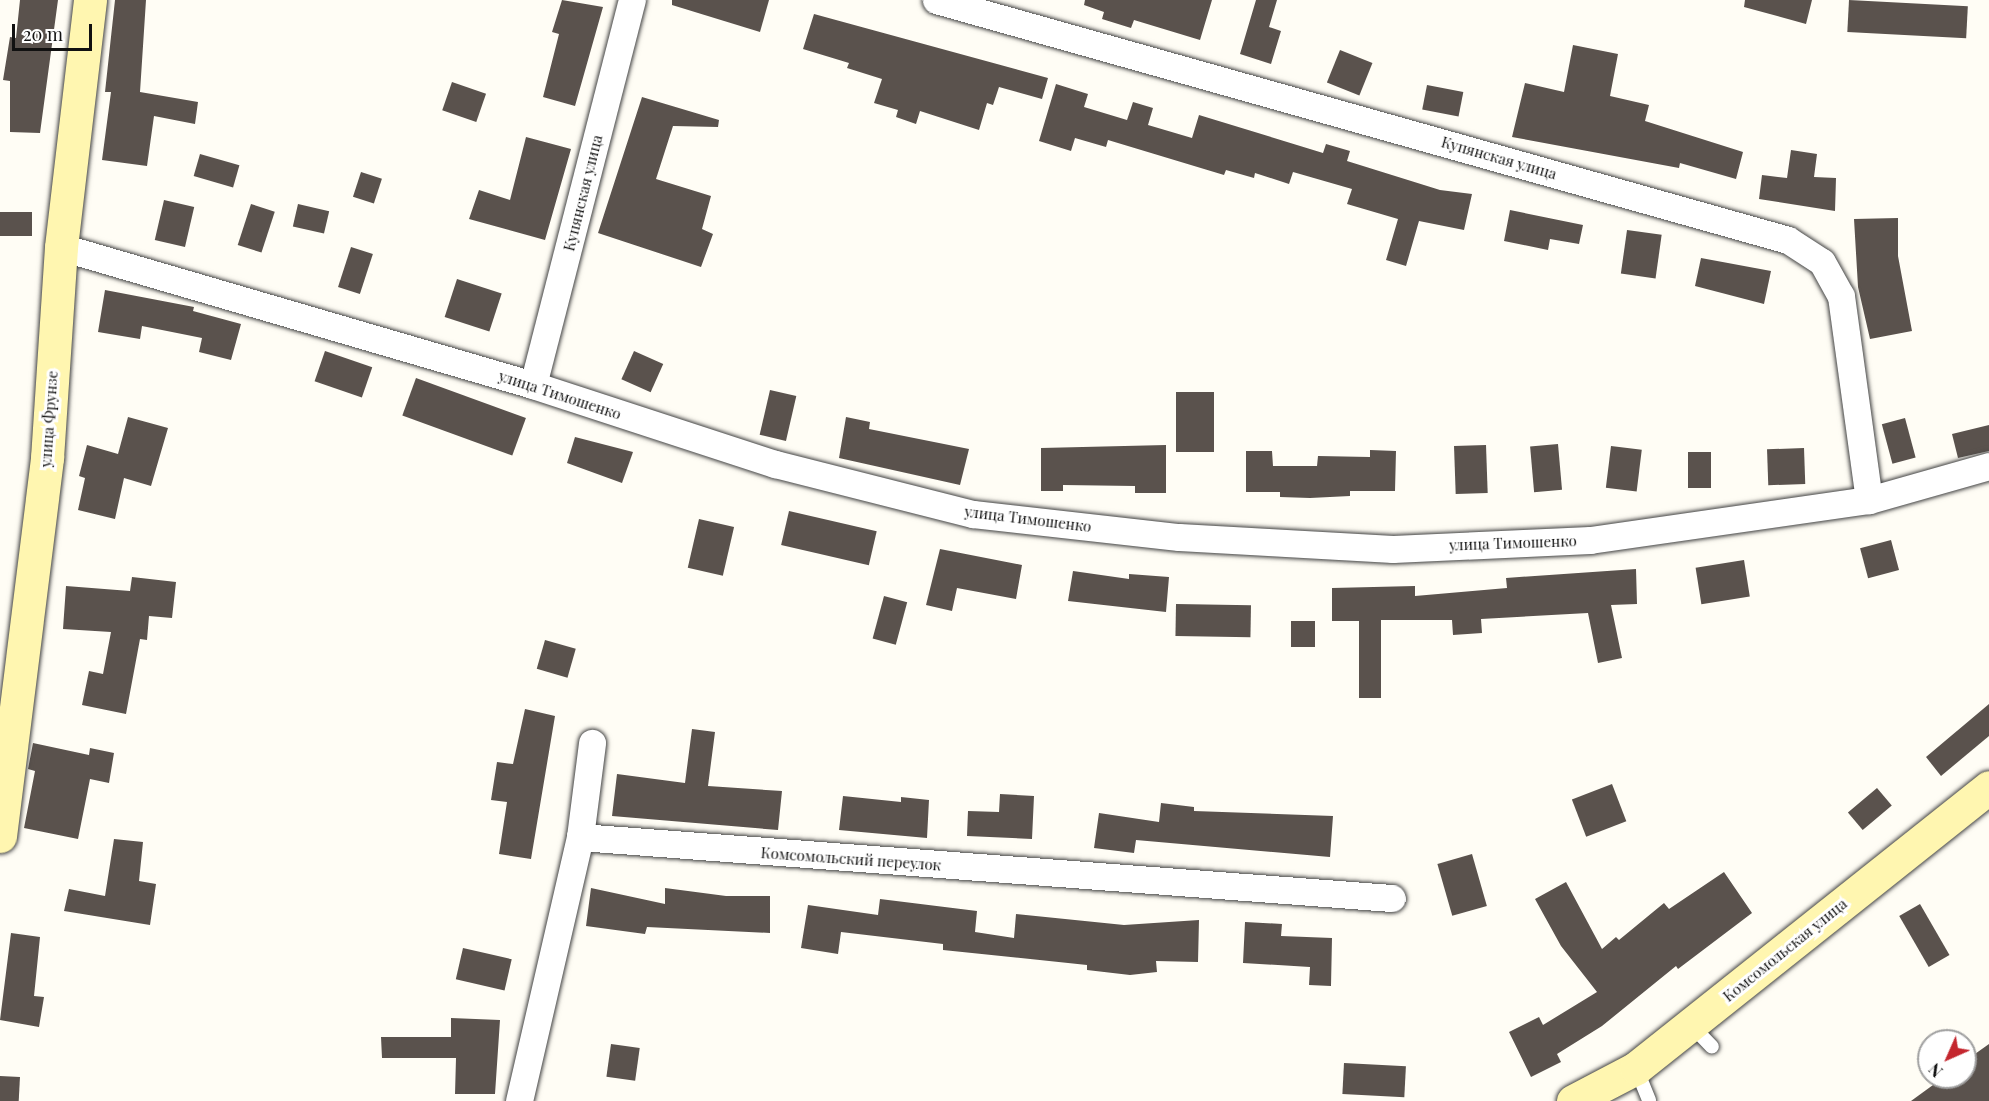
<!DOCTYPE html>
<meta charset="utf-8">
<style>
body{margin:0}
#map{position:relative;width:1989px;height:1101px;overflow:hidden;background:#fffdf5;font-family:"Playfair Display",serif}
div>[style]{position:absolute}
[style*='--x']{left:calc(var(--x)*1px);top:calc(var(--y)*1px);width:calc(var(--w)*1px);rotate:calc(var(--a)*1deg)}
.building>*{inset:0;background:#5a524d;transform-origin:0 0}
.roads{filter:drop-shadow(0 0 2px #444) drop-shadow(0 0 2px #444)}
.lane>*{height:14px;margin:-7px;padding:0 7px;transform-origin:7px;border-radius:7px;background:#fff}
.street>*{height:27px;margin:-13.5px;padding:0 13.5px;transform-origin:13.5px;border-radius:13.5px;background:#fff}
.secondary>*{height:33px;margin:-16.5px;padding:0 16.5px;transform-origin:16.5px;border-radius:16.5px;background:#fff6b0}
span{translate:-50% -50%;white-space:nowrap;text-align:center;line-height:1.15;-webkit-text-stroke:6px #fff;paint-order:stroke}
.street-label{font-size:15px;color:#111}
.north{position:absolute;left:1917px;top:1029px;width:60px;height:60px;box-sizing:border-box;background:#fff;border:2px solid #a0a0a0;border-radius:50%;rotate:225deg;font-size:16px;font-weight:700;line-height:24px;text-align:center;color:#111}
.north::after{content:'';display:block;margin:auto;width:21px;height:27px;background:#c4262e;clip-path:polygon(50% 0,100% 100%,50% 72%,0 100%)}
.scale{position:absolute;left:12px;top:24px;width:80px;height:27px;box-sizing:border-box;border:3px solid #111;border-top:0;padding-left:8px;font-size:18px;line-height:21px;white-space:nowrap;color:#111;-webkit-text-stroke:4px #fff;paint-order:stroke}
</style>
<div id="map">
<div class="building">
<i style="clip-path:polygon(20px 0,58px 0,40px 133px,10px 132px,10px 81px,3px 80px,10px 37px,16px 38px)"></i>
<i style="clip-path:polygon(115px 0,146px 0,140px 92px,198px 102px,195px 124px,154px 116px,147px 166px,102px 160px,111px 92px,105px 92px)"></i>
<i style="clip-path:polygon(562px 0,603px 7px,575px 106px,543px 97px,559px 34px,552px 32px)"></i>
<i style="clip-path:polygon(672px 0,769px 0,760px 32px,672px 5px)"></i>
<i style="clip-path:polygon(1085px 0,1212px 0,1200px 40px,1134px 20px,1131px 28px,1102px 19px,1104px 12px,1084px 5px)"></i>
<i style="clip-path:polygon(1256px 0,1277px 0,1269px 27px,1281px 31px,1271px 64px,1240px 54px)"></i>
<i style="clip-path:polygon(1745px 0,1812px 0,1806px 24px,1744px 7px)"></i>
<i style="left:1849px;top:0;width:119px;height:32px;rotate:3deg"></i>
<i style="clip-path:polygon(814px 14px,1048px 78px,1042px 99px,999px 87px,993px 105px,987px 103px,979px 130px,920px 111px,916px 124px,896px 117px,898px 110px,874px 103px,882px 79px,847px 68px,849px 63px,803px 49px)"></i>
<i style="clip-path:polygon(1573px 45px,1618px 54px,1610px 96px,1649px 105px,1645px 121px,1743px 152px,1736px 179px,1680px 163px,1679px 168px,1512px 137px,1525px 83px,1564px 92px)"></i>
<i style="left:1340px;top:50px;width:35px;height:35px;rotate:22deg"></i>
<i style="left:452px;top:82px;width:36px;height:30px;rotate:19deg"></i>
<i style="clip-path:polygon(1056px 84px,1088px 94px,1084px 107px,1127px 120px,1133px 102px,1153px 108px,1148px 125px,1192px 138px,1199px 115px,1323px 153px,1326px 144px,1350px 151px,1347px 161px,1440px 190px,1472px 194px,1464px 230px,1419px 221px,1406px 266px,1386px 260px,1398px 219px,1347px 204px,1352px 189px,1293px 172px,1289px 184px,1255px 173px,1254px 178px,1226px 170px,1224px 175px,1108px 140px,1106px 147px,1075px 138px,1071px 151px,1039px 141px)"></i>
<i style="left:1427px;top:85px;width:37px;height:25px;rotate:11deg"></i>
<i style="clip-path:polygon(642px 97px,719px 120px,718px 127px,673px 126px,656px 179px,711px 196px,702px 229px,713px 234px,701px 267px,598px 233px)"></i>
<i style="clip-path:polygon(526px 137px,571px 149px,545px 240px,469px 219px,479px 190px,510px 200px)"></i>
<i style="clip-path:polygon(1791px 150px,1817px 154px,1814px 177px,1836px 178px,1835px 211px,1759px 199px,1762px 175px,1787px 178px)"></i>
<i style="left:200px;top:154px;width:41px;height:23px;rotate:16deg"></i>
<i style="left:361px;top:172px;width:22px;height:26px;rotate:18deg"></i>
<i style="left:164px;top:200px;width:31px;height:41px;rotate:13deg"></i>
<i style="left:251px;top:204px;width:25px;height:43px;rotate:18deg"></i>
<i style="left:298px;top:204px;width:32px;height:23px;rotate:13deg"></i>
<i style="clip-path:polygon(1510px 210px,1583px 225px,1579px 244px,1550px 239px,1548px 250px,1504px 241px)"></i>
<i style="left:0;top:212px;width:32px;height:24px"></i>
<i style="clip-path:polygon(1898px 218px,1898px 256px,1912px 331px,1870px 339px,1858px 287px,1854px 219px)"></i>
<i style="left:1627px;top:230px;width:35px;height:44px;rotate:8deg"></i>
<i style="left:351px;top:247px;width:23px;height:42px;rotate:18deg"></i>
<i style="clip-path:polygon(1701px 258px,1771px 271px,1764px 304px,1695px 286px)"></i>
<i style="left:457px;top:279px;width:47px;height:40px;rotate:18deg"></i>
<i style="clip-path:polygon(105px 290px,194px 307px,193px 311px,241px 324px,231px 360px,199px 352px,202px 338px,142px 326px,140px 339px,98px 332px)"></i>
<i style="left:325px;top:351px;width:50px;height:32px;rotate:19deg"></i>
<i style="left:634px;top:351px;width:32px;height:31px;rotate:24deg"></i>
<i style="left:416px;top:378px;width:117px;height:40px;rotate:20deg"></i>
<i style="left:770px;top:390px;width:27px;height:46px;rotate:13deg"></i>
<i style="left:1176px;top:392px;width:38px;height:60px"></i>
<i style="clip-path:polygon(128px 417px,168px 428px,151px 486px,124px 478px,115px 519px,78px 510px,85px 478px,79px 476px,87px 445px,118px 454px)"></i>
<i style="clip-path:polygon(846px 417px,870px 422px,869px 429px,969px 449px,960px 485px,839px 458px)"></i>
<i style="left:1905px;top:418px;width:41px;height:24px;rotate:75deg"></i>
<i style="clip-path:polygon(1989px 425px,1989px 451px,1958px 458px,1952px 434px)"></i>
<i style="clip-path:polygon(575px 437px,633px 452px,622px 483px,567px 463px)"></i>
<i style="left:1558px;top:444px;width:46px;height:28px;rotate:85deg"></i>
<i style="clip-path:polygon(1166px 445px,1166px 493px,1135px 493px,1135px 486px,1063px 485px,1063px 491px,1041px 491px,1041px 448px)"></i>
<i style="left:1486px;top:445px;width:48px;height:32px;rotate:88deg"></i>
<i style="left:1611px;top:446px;width:31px;height:42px;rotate:7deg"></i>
<i style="left:1804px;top:448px;width:36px;height:37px;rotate:88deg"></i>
<i style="clip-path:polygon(1370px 450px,1396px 451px,1395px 491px,1350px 491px,1350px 496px,1310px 498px,1280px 497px,1280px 492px,1246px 492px,1246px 451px,1272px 451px,1273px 466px,1317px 466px,1318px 456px,1370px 457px)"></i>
<i style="left:1688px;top:452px;width:23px;height:36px"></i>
<i style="left:789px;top:511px;width:90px;height:35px;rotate:13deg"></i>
<i style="left:699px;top:519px;width:36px;height:50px;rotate:13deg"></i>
<i style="left:1891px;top:540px;width:31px;height:32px;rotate:75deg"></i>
<i style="clip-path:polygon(940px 549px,1022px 565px,1016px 599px,957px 588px,952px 611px,926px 605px)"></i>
<i style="left:1744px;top:560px;width:37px;height:49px;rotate:81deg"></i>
<i style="clip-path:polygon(1636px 569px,1637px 604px,1611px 605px,1622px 658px,1598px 663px,1588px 613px,1481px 619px,1482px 633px,1453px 635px,1452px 620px,1381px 620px,1381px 698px,1359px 698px,1359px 621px,1332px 621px,1332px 588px,1415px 586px,1415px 596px,1507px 588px,1506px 578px)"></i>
<i style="clip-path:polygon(1073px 571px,1129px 579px,1129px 574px,1169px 577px,1166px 612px,1068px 601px)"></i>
<i style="clip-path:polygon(132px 577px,176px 582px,172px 618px,149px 616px,147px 640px,140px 639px,126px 714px,82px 705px,89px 671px,103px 674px,111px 632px,63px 629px,66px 586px,130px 591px)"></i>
<i style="left:884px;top:596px;width:24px;height:44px;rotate:15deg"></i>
<i style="left:1176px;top:604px;width:75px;height:32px;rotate:1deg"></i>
<i style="left:1291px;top:621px;width:24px;height:26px"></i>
<i style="left:545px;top:640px;width:32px;height:30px;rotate:16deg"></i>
<i style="clip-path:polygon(1989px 704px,1989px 736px,1941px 776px,1926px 757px)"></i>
<i style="clip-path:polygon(525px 709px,555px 716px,531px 859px,499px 854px,507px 802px,491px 800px,497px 762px,513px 764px)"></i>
<i style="clip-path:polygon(692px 729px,715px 732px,708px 786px,782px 791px,778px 830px,612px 816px,617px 774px,685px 783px)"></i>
<i style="clip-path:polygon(33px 743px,89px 755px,90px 748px,114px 753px,109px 783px,90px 779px,78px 839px,24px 828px,35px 771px,28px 769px)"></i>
<i style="left:1612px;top:784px;width:40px;height:43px;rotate:69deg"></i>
<i style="left:1877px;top:788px;width:23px;height:38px;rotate:50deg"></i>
<i style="clip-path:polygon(1000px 794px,1034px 796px,1032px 839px,967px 836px,968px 811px,999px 812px)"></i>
<i style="clip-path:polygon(843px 796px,901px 802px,901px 797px,929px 800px,927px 838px,839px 830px)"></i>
<i style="clip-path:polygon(1161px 803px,1194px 807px,1194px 811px,1333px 816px,1330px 857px,1136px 840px,1134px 853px,1094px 848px,1099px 813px,1159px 822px)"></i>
<i style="clip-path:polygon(114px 839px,143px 842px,139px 881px,156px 884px,150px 925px,64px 911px,69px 889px,105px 896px)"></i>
<i style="left:1472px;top:854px;width:54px;height:36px;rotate:74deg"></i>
<i style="clip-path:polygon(1724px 872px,1752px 913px,1678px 969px,1676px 966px,1602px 1026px,1557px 1054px,1561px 1062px,1531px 1077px,1509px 1032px,1539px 1017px,1543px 1025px,1597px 992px,1561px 946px,1535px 899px,1566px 882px,1602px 949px,1616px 937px,1619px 940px,1664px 903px,1669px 909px)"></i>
<i style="clip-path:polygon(591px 888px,665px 904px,665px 888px,726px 896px,770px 896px,770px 933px,647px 927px,645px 934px,586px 926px)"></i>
<i style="clip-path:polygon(880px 899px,977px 911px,975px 932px,1014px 938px,1016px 914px,1124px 925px,1199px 920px,1198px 962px,1156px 961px,1157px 972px,1130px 975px,1087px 970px,1087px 965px,943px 950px,943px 944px,841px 932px,838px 954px,801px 948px,808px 905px,878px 915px)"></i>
<i style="left:1920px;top:904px;width:59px;height:24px;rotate:60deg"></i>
<i style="clip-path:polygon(1245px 922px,1282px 924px,1281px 936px,1332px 938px,1331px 986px,1309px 985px,1310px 967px,1243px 963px)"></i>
<i style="clip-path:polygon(11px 933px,40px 937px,34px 996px,44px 997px,39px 1027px,0 1020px)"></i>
<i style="left:463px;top:948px;width:50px;height:32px;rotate:13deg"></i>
<i style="clip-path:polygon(451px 1018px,500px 1020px,495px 1094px,455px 1094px,456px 1058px,382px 1058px,381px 1037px,451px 1037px)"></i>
<i style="left:611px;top:1044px;width:29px;height:33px;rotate:8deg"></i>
<i style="clip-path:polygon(1989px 1044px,1989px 1101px,1911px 1101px,1944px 1077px,1965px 1077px,1965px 1061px)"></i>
<i style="left:1344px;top:1063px;width:62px;height:31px;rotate:3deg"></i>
<i style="left:0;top:1076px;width:20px;height:25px;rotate:3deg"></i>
</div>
<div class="roads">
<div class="lane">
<i style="--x:1691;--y:1025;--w:30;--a:46"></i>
<i style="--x:1636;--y:1068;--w:35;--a:68"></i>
</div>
<div class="street">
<i style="--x:936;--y:0;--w:885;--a:15.73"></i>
<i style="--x:1788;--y:240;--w:40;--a:32.9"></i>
<i style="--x:1822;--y:262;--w:39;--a:61"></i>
<i style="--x:1841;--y:296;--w:206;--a:82.2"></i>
<i style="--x:61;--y:247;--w:492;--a:16.3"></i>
<i style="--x:533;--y:385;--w:255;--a:18.1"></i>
<i style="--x:775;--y:464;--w:204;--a:14.2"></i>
<i style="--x:973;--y:514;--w:207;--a:6.4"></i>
<i style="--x:1179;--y:537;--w:214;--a:3.2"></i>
<i style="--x:1393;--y:549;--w:197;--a:-2.6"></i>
<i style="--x:1590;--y:540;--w:282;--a:-8.2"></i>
<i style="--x:1869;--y:500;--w:125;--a:-15.8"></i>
<i style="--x:533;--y:385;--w:398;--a:-75.6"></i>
<i style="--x:580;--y:837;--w:95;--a:-82.7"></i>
<i style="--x:519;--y:1101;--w:271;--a:-77"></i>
<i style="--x:580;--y:837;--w:814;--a:4.3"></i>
</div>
<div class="secondary">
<i style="--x:0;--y:836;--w:381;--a:-82.9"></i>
<i style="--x:47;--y:458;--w:211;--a:-86.2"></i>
<i style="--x:61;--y:247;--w:249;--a:-83.3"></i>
<i style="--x:1573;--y:1101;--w:71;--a:-27.6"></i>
<i style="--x:1636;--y:1068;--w:451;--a:-38.5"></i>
</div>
</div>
<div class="street-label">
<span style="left:1499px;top:158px;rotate:16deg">Купянская улица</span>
<span style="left:583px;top:193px;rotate:-76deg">Купянская улица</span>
<span style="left:560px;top:395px;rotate:18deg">улица Тимошенко</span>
<span style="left:49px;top:419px;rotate:-86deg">улица Фрунзе</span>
<span style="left:1028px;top:519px;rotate:7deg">улица Тимошенко</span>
<span style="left:1513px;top:543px;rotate:-2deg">улица Тимошенко</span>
<span style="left:851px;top:859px;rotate:4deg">Комсомольский переулок</span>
<span style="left:1785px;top:950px;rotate:-39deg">Комсомольская улица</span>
</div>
<div class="north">N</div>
<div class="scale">20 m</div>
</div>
